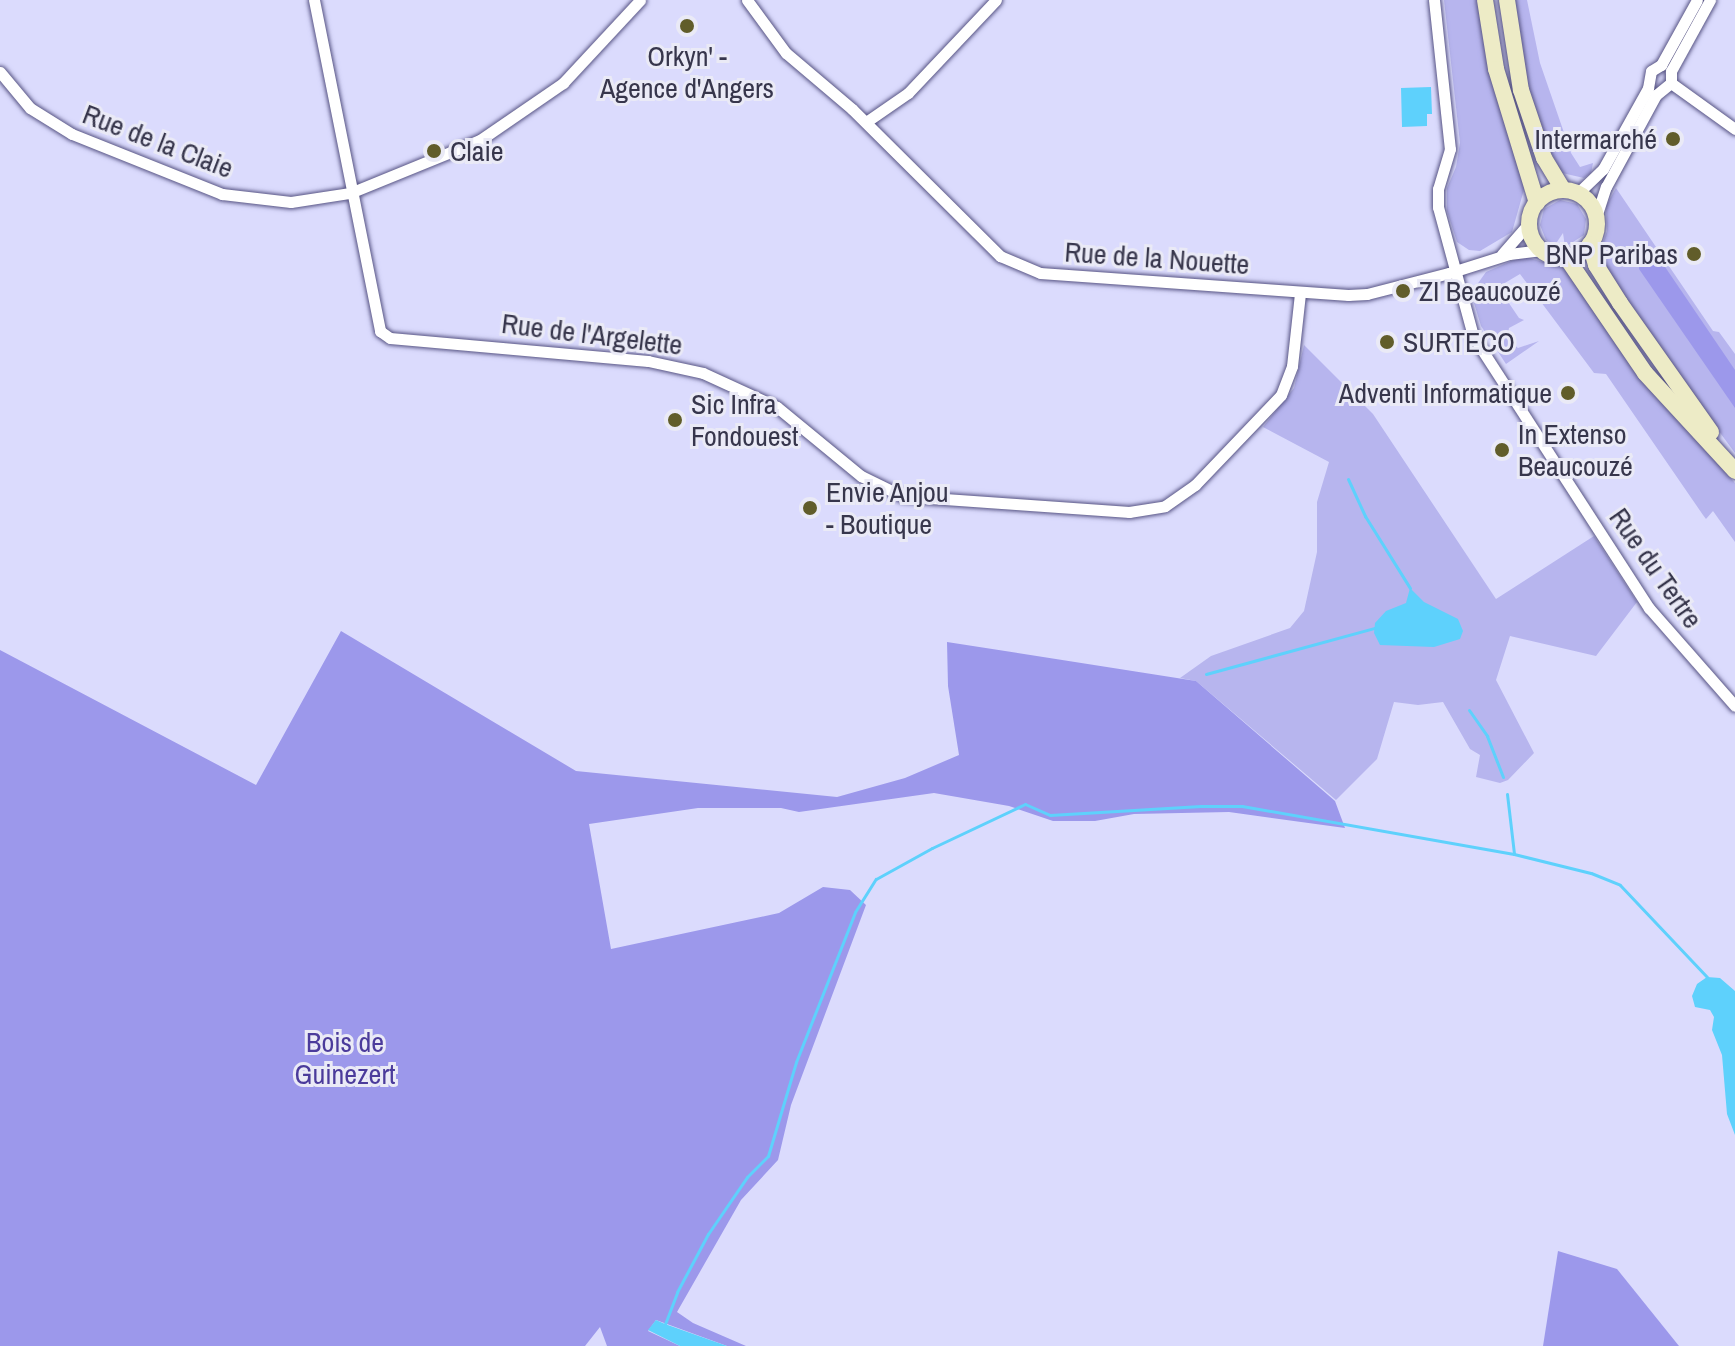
<!DOCTYPE html>
<meta charset="utf-8">
<style>
body{margin:0}
#map{position:relative;width:1735px;height:1346px;overflow:hidden;background:#dbdbfd;font-family:"Archivo Narrow",sans-serif}
div>[style]{position:absolute}
[style*='--x']{left:calc(var(--x)*1px);top:calc(var(--y)*1px);width:calc(var(--w)*1px);rotate:calc(var(--a)*1deg)}
.green>*{inset:0;background:#b7b5ee}
.forest>*{inset:0;background:#9c98eb}
.water>*{inset:0;background:#5ed1fc}
.stream>*{height:3px;margin:-1.5px;padding:0 1.5px;transform-origin:1.5px;border-radius:1.5px;background:#5ed1fc}
.roads{filter:drop-shadow(0 0 2px #575484) drop-shadow(0 0 2px #575484)}
.street>*{height:11px;margin:-5.5px;padding:0 5.5px;transform-origin:5.5px;border-radius:5.5px;background:#fff}
.secondary>*{height:16px;margin:-8px;padding:0 8px;transform-origin:8px;border-radius:8px;background:#edebc6}
.secondary>.ring{margin:-8px;padding:0;box-sizing:content-box;background:none;border:16px solid #edebc6;border-radius:50%}
.dots>*{width:22px;height:22px;translate:-50% -50%;box-sizing:border-box;border:4px solid #eaeaf6;border-radius:50%}
span{translate:-50% -50%;white-space:nowrap;text-align:center;line-height:1.15;-webkit-text-stroke:6px #eaeaf6;paint-order:stroke}
.poi-label{font-size:28px;color:#37364c}
.right{translate:-100% -50%;text-align:right}
.left{translate:0 -50%;text-align:left}
.street-label{font-size:28px;color:#37364c}
.park-label{font-size:28px;color:#4b3b9b}
</style>
<div id="map">
<div class="green">
<i style="clip-path:polygon(1444px 0,1482px 0,1525px 186px,1512px 232px,1480px 251px,1469px 250px,1457px 242px,1447px 211px,1447px 188px,1456px 167px,1460px 143px)"></i>
<i style="clip-path:polygon(1509px 0,1527px 0,1540px 63px,1571px 153px,1580px 167px,1593px 163px,1591px 173px,1584px 178px,1562px 173px,1551px 152px,1546px 153px,1535px 122px)"></i>
<i style="clip-path:polygon(1616px 188px,1713px 331px,1719px 332px,1735px 354px,1735px 453px,1651px 339px,1605px 267px,1600px 251px,1607px 231px,1606px 206px)"></i>
<i style="clip-path:polygon(1560px 200px,1577px 204px,1586px 219px,1584px 235px,1565px 247px,1563px 233px,1555px 245px,1546px 240px,1540px 225px,1544px 209px)"></i>
<i style="clip-path:polygon(1523px 256px,1566px 269px,1663px 402px,1735px 483px,1735px 542px,1713px 511px,1706px 519px,1703px 515px,1606px 374px,1594px 373px,1520px 274px,1498px 287px,1519px 318px,1524px 320px,1509px 328px,1507px 339px,1518px 348px,1539px 341px,1506px 364px,1481px 326px,1471px 293px,1486px 272px)"></i>
<i style="clip-path:polygon(1304px 345px,1373px 414px,1496px 599px,1594px 536px,1637px 602px,1596px 656px,1510px 636px,1496px 680px,1534px 753px,1508px 780px,1500px 783px,1476px 777px,1480px 755px,1470px 749px,1443px 702px,1418px 705px,1394px 702px,1377px 759px,1336px 800px,1196px 681px,1180px 678px,1211px 656px,1290px 628px,1304px 611px,1317px 552px,1317px 502px,1329px 462px,1263px 427px,1294px 388px)"></i>
</div>
<div class="forest">
<i style="clip-path:polygon(1646px 250px,1661px 261px,1735px 370px,1735px 408px,1639px 269px,1640px 253px)"></i>
<i style="clip-path:polygon(341px 631px,576px 771px,837px 797px,905px 778px,959px 755px,948px 686px,947px 642px,1196px 681px,1335px 801px,1345px 828px,1229px 812px,1134px 814px,1095px 821px,1053px 821px,1009px 806px,934px 793px,799px 812px,781px 808px,698px 808px,589px 824px,611px 949px,779px 913px,823px 887px,850px 890px,866px 905px,791px 1105px,778px 1160px,741px 1200px,677px 1312px,693px 1323px,746px 1346px,727px 1346px,656px 1320px,648px 1331px,680px 1346px,607px 1346px,600px 1327px,585px 1346px,0 1346px,0 650px,256px 785px)"></i>
<i style="clip-path:polygon(1558px 1251px,1617px 1269px,1679px 1346px,1543px 1346px)"></i>
</div>
<div class="water">
<i style="clip-path:polygon(1431px 87px,1432px 114px,1427px 114px,1427px 126px,1402px 127px,1401px 88px)"></i>
<i style="clip-path:polygon(1410px 588px,1424px 602px,1458px 619px,1463px 631px,1460px 639px,1434px 647px,1380px 645px,1374px 633px,1375px 623px,1386px 611px,1406px 603px)"></i>
<i style="clip-path:polygon(1707px 977px,1720px 978px,1735px 991px,1735px 1135px,1727px 1114px,1722px 1055px,1712px 1030px,1714px 1017px,1710px 1010px,1695px 1007px,1692px 996px,1697px 984px)"></i>
<i style="clip-path:polygon(656px 1320px,665px 1324px,727px 1346px,680px 1346px,648px 1330px)"></i>
</div>
<div class="stream">
<i style="--x:1348;--y:479;--w:41;--a:65.3"></i>
<i style="--x:1365;--y:516;--w:85;--a:58"></i>
<i style="--x:1206;--y:674;--w:174;--a:-15.3"></i>
<i style="--x:1469;--y:710;--w:32;--a:55"></i>
<i style="--x:1487;--y:736;--w:44;--a:68.7"></i>
<i style="--x:1507;--y:794;--w:60;--a:83.3"></i>
<i style="--x:1514;--y:854;--w:79;--a:13.9"></i>
<i style="--x:1591;--y:873;--w:31;--a:22"></i>
<i style="--x:1620;--y:885;--w:127;--a:46.6"></i>
<i style="--x:665;--y:1324;--w:34;--a:-69"></i>
<i style="--x:677;--y:1292;--w:66;--a:-61.9"></i>
<i style="--x:708;--y:1234;--w:69;--a:-55.6"></i>
<i style="--x:747;--y:1177;--w:30;--a:-45"></i>
<i style="--x:768;--y:1156;--w:98;--a:-73.4"></i>
<i style="--x:796;--y:1062;--w:161;--a:-68.5"></i>
<i style="--x:855;--y:912;--w:39;--a:-58"></i>
<i style="--x:876;--y:879;--w:64;--a:-29"></i>
<i style="--x:932;--y:848;--w:103;--a:-25.3"></i>
<i style="--x:1025;--y:804;--w:27;--a:24"></i>
<i style="--x:1050;--y:815;--w:151;--a:-3.4"></i>
<i style="--x:1201;--y:806;--w:41;--a:0"></i>
<i style="--x:1242;--y:806;--w:276;--a:10"></i>
</div>
<div class="roads">
<div class="street">
<i style="--x:314;--y:0;--w:338;--a:78.7"></i>
<i style="--x:380;--y:331;--w:12;--a:35"></i>
<i style="--x:390;--y:338;--w:259;--a:5.1"></i>
<i style="--x:648;--y:361;--w:56;--a:12.3"></i>
<i style="--x:703;--y:373;--w:81;--a:24.7"></i>
<i style="--x:777;--y:407;--w:109;--a:39.4"></i>
<i style="--x:861;--y:476;--w:46;--a:26"></i>
<i style="--x:902;--y:496;--w:228;--a:4"></i>
<i style="--x:1129;--y:512;--w:36;--a:-9"></i>
<i style="--x:1165;--y:506;--w:37;--a:-35"></i>
<i style="--x:1195;--y:485;--w:124;--a:-46.3"></i>
<i style="--x:1281;--y:395;--w:31;--a:-69"></i>
<i style="--x:1292;--y:366;--w:73;--a:-83.7"></i>
<i style="--x:747;--y:0;--w:66;--a:53.7"></i>
<i style="--x:786;--y:53;--w:87;--a:40.3"></i>
<i style="--x:852;--y:109;--w:209;--a:44.8"></i>
<i style="--x:1000;--y:256;--w:43;--a:23"></i>
<i style="--x:1040;--y:273;--w:309;--a:4.1"></i>
<i style="--x:1348;--y:295;--w:19;--a:-3"></i>
<i style="--x:1367;--y:294;--w:85;--a:-14.4"></i>
<i style="--x:1449;--y:273;--w:63;--a:-17.6"></i>
<i style="--x:1509;--y:254;--w:33;--a:-7"></i>
<i style="--x:1434;--y:0;--w:150;--a:83.9"></i>
<i style="--x:1450;--y:149;--w:42;--a:106.7"></i>
<i style="--x:1438;--y:189;--w:18;--a:90"></i>
<i style="--x:1438;--y:207;--w:134;--a:74.8"></i>
<i style="--x:1473;--y:336;--w:324;--a:57.1"></i>
<i style="--x:1649;--y:608;--w:130;--a:48.7"></i>
<i style="--x:1661;--y:65;--w:74;--a:-61"></i>
<i style="--x:0;--y:72;--w:47;--a:50.2"></i>
<i style="--x:30;--y:108;--w:49;--a:31.8"></i>
<i style="--x:72;--y:134;--w:162;--a:21.8"></i>
<i style="--x:222;--y:194;--w:69;--a:6.6"></i>
<i style="--x:291;--y:202;--w:60;--a:-8.7"></i>
<i style="--x:350;--y:193;--w:140;--a:-22.2"></i>
<i style="--x:480;--y:140;--w:101;--a:-34.5"></i>
<i style="--x:563;--y:83;--w:113;--a:-47.1"></i>
<i style="--x:1671;--y:83;--w:79;--a:35.7"></i>
<i style="--x:866;--y:122;--w:51;--a:-34.6"></i>
<i style="--x:908;--y:93;--w:128;--a:-46.6"></i>
<i style="--x:1578;--y:193;--w:35;--a:-44"></i>
<i style="--x:1603;--y:169;--w:93;--a:-60.9"></i>
<i style="--x:1648;--y:88;--w:17;--a:-80"></i>
<i style="--x:1651;--y:71;--w:12;--a:-31"></i>
<i style="--x:1596;--y:217;--w:32;--a:-72"></i>
<i style="--x:1606;--y:187;--w:105;--a:-61.5"></i>
<i style="--x:1656;--y:95;--w:19;--a:-39"></i>
<i style="--x:1671;--y:83;--w:12;--a:-90"></i>
<i style="--x:1671;--y:71;--w:81;--a:-61.2"></i>
<i style="--x:1502;--y:254;--w:43;--a:-48.8"></i>
</div>
<div class="secondary">
<i style="--x:1485;--y:0;--w:70;--a:80.9"></i>
<i style="--x:1496;--y:69;--w:140;--a:73"></i>
<i style="--x:1507;--y:0;--w:91;--a:81.2"></i>
<i style="--x:1521;--y:90;--w:72;--a:71.3"></i>
<i style="--x:1544;--y:158;--w:37;--a:59"></i>
<i class="ring" style="left:1529px;top:190px;width:52px;height:52px"></i>
<i style="--x:1590;--y:244;--w:22;--a:74"></i>
<i style="--x:1596;--y:265;--w:45;--a:57.7"></i>
<i style="--x:1620;--y:303;--w:158;--a:54.8"></i>
<i style="--x:1566;--y:257;--w:140;--a:55.7"></i>
<i style="--x:1645;--y:373;--w:133;--a:47.4"></i>
</div>
</div>
<div class="dots">
<i style="left:687px;top:26px;background:#615d2a"></i>
<i style="left:1673px;top:139px;background:#615d2a"></i>
<i style="left:434px;top:151px;background:#615d2a"></i>
<i style="left:1694px;top:254px;background:#615d2a"></i>
<i style="left:1403px;top:291px;background:#615d2a"></i>
<i style="left:1387px;top:342px;background:#615d2a"></i>
<i style="left:1568px;top:393px;background:#615d2a"></i>
<i style="left:675px;top:420px;background:#615d2a"></i>
<i style="left:1502px;top:450px;background:#615d2a"></i>
<i style="left:810px;top:508px;background:#615d2a"></i>
</div>
<div class="poi-label">
<span style="left:687px;top:72px">Orkyn' -<br>Agence d'Angers</span>
<span class="right" style="left:1657px;top:139px">Intermarché</span>
<span class="left" style="left:450px;top:151px">Claie</span>
<span class="right" style="left:1678px;top:254px">BNP Paribas</span>
<span class="left" style="left:1419px;top:291px">ZI Beaucouzé</span>
<span class="left" style="left:1403px;top:342px">SURTECO</span>
<span class="right" style="left:1552px;top:393px">Adventi Informatique</span>
<span class="left" style="left:691px;top:420px">Sic Infra<br>Fondouest</span>
<span class="left" style="left:1518px;top:450px">In Extenso<br>Beaucouzé</span>
<span class="left" style="left:826px;top:508px">Envie Anjou<br>- Boutique</span>
</div>
<div class="street-label">
<span style="left:158px;top:141px;rotate:21deg">Rue de la Claie</span>
<span style="left:1157px;top:258px;rotate:4deg">Rue de la Nouette</span>
<span style="left:592px;top:334px;rotate:7deg">Rue de l'Argelette</span>
<span style="left:1656px;top:568px;rotate:55deg">Rue du Tertre</span>
</div>
<div class="park-label">
<span style="left:345px;top:1058px">Bois de<br>Guinezert</span>
</div>
</div>
